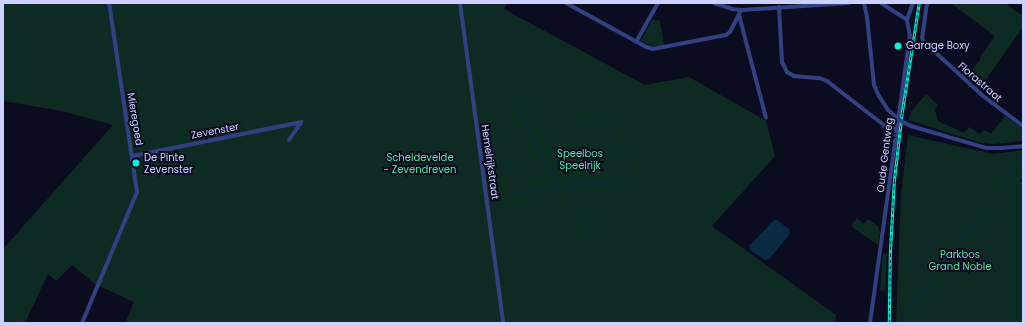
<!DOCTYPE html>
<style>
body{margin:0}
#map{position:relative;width:1026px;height:326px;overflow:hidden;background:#0b0c20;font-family:Poppins,sans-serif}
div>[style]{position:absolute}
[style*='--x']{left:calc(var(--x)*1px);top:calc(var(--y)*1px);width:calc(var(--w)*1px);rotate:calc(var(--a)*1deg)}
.green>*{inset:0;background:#0e2b23}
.water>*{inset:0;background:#082a43}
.stream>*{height:1px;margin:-0.5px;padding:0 0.5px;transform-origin:0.5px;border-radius:0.5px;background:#082a43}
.minor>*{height:4px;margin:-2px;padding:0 2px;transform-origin:2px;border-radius:2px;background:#334183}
.rail>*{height:2.5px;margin-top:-1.25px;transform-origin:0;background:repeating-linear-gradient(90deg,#0b0c20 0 3px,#00f6d9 0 6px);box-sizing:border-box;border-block:1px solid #00f6d9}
.minor-bridge>*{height:4px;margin:-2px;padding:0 2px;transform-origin:2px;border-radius:2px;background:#334183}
.dots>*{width:11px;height:11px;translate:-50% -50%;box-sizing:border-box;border:2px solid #0b0c20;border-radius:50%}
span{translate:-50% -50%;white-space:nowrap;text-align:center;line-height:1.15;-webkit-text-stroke:4px #0b0c20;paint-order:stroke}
.poi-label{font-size:10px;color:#cbd0ff}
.left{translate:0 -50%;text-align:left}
.street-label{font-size:10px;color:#cbd0ff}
.park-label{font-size:10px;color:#4fe6a0}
.frame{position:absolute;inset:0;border:4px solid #cbd0ff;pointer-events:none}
</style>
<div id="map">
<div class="green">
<i style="clip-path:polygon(3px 3px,507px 3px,504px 9px,645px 85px,689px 77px,766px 121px,775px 156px,712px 226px,836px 315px,835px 323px,125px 323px,134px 302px,95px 284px,72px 265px,56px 281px,48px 274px,26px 321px,26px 323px,3px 323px,3px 249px,113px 125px,62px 111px,3px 101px)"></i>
<i style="clip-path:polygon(952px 3px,1005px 3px,1023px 16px,1023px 27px,980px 88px,967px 76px,980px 60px,981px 56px,995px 36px,952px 4px)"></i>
<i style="clip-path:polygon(652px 19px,660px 21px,664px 45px,653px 47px,641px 41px)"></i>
<i style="clip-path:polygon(926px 94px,938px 105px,935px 110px,938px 121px,964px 133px,969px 127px,980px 134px,984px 130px,991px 134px,1005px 116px,1023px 129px,1023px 141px,994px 144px,981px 143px,909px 120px,911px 112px)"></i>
<i style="clip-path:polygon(908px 135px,993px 154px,1023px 150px,1023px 177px,1020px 181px,1023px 183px,1023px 323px,896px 323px,901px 194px)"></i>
<i style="clip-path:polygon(857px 218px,864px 224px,868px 219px,878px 226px,880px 232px,878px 245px,851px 226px)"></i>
<i style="clip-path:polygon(883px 253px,887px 254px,885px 291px,880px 290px)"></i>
</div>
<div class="water">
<i style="clip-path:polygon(774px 220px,777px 220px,789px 229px,790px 234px,769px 259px,765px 260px,750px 250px,749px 246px)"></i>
</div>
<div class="stream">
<i style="--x:105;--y:3;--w:117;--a:81.2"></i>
<i style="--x:513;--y:100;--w:97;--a:63.2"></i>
<i style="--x:569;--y:128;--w:26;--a:-21"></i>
<i style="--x:593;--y:119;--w:8;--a:-50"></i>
<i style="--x:598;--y:113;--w:69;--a:63.4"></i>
<i style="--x:1019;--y:162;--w:6;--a:-51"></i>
<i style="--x:569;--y:187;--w:56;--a:66.7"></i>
<i style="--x:503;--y:194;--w:118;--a:-6.8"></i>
<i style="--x:991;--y:199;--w:43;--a:-52.6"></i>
<i style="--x:949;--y:257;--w:37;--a:36"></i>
<i style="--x:95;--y:284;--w:100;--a:-67"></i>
<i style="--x:134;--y:192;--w:65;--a:-98"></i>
<i style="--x:898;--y:323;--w:151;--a:-52.8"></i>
</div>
<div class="minor">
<i style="--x:460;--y:3;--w:323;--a:82.3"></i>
<i style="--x:566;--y:3;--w:91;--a:28.8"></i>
<i style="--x:646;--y:47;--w:7;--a:16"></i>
<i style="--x:653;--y:49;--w:74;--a:-10.9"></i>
<i style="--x:726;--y:35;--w:5;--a:-37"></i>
<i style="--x:730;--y:32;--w:25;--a:-63"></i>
<i style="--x:714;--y:3;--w:19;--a:18"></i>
<i style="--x:732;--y:9;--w:9;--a:6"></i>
<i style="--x:741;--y:10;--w:108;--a:-3.7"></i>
<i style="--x:864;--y:3;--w:14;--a:78"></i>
<i style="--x:867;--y:17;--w:68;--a:84.1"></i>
<i style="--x:874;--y:85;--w:12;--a:66"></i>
<i style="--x:879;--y:96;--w:17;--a:57"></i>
<i style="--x:881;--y:3;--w:31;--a:33"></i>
<i style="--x:927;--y:3;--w:34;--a:98"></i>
<i style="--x:922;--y:37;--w:4;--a:76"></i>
<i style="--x:923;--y:41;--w:81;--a:42.5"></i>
<i style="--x:983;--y:96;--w:50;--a:36.9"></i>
<i style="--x:779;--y:7;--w:55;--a:86.9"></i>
<i style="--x:782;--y:62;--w:11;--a:63"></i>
<i style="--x:787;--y:72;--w:8;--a:30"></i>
<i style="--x:794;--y:76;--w:25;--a:5"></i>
<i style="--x:819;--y:78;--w:9;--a:21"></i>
<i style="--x:827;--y:81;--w:73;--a:37.8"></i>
<i style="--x:885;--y:126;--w:11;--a:15"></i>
<i style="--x:739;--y:15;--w:106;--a:75.3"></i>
<i style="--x:636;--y:42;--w:45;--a:-60.6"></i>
<i style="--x:911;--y:126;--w:78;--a:16.3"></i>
<i style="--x:986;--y:148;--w:16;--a:0"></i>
<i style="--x:1002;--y:148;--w:21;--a:-5"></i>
<i style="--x:289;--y:140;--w:22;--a:-56"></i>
<i style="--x:133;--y:156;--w:171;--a:-11.4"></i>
<i style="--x:82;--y:323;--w:142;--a:-67.2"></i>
<i style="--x:137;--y:192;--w:191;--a:-98.4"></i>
<i style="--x:870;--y:323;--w:290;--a:-82.1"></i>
<i style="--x:910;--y:36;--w:16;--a:-101"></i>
<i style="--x:907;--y:20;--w:18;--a:-71"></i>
</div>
<div class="rail">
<i style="--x:889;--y:323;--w:67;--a:-89.1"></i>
<i style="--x:890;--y:256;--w:74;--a:-86.9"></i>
<i style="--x:894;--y:182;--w:69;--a:-83.4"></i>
<i style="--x:902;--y:113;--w:111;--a:-81.2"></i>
</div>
<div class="minor-bridge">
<i style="--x:888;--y:110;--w:17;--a:40"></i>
<i style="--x:901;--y:121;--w:11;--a:27"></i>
</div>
<div class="dots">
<i style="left:898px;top:46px;background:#00f6d9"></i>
<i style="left:136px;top:163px;background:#00f6d9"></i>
</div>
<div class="poi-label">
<span class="left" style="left:906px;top:46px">Garage Boxy</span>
<span class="left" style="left:144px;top:163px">De Pinte<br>Zevenster</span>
</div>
<div class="street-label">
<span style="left:980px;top:82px;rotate:41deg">Florastraat</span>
<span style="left:135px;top:119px;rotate:81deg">Mieregoed</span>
<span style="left:215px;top:131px;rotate:-11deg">Zevenster</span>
<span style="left:885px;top:155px;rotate:-83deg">Oude Gentweg</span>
<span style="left:490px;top:162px;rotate:82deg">Hemelrijkstraat</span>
</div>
<div class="park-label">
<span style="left:580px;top:159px">Speelbos<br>Speelrijk</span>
<span style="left:420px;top:163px">Scheldevelde<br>- Zevendreven</span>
<span style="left:960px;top:260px">Parkbos<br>Grand Noble</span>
</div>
<div class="frame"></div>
</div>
